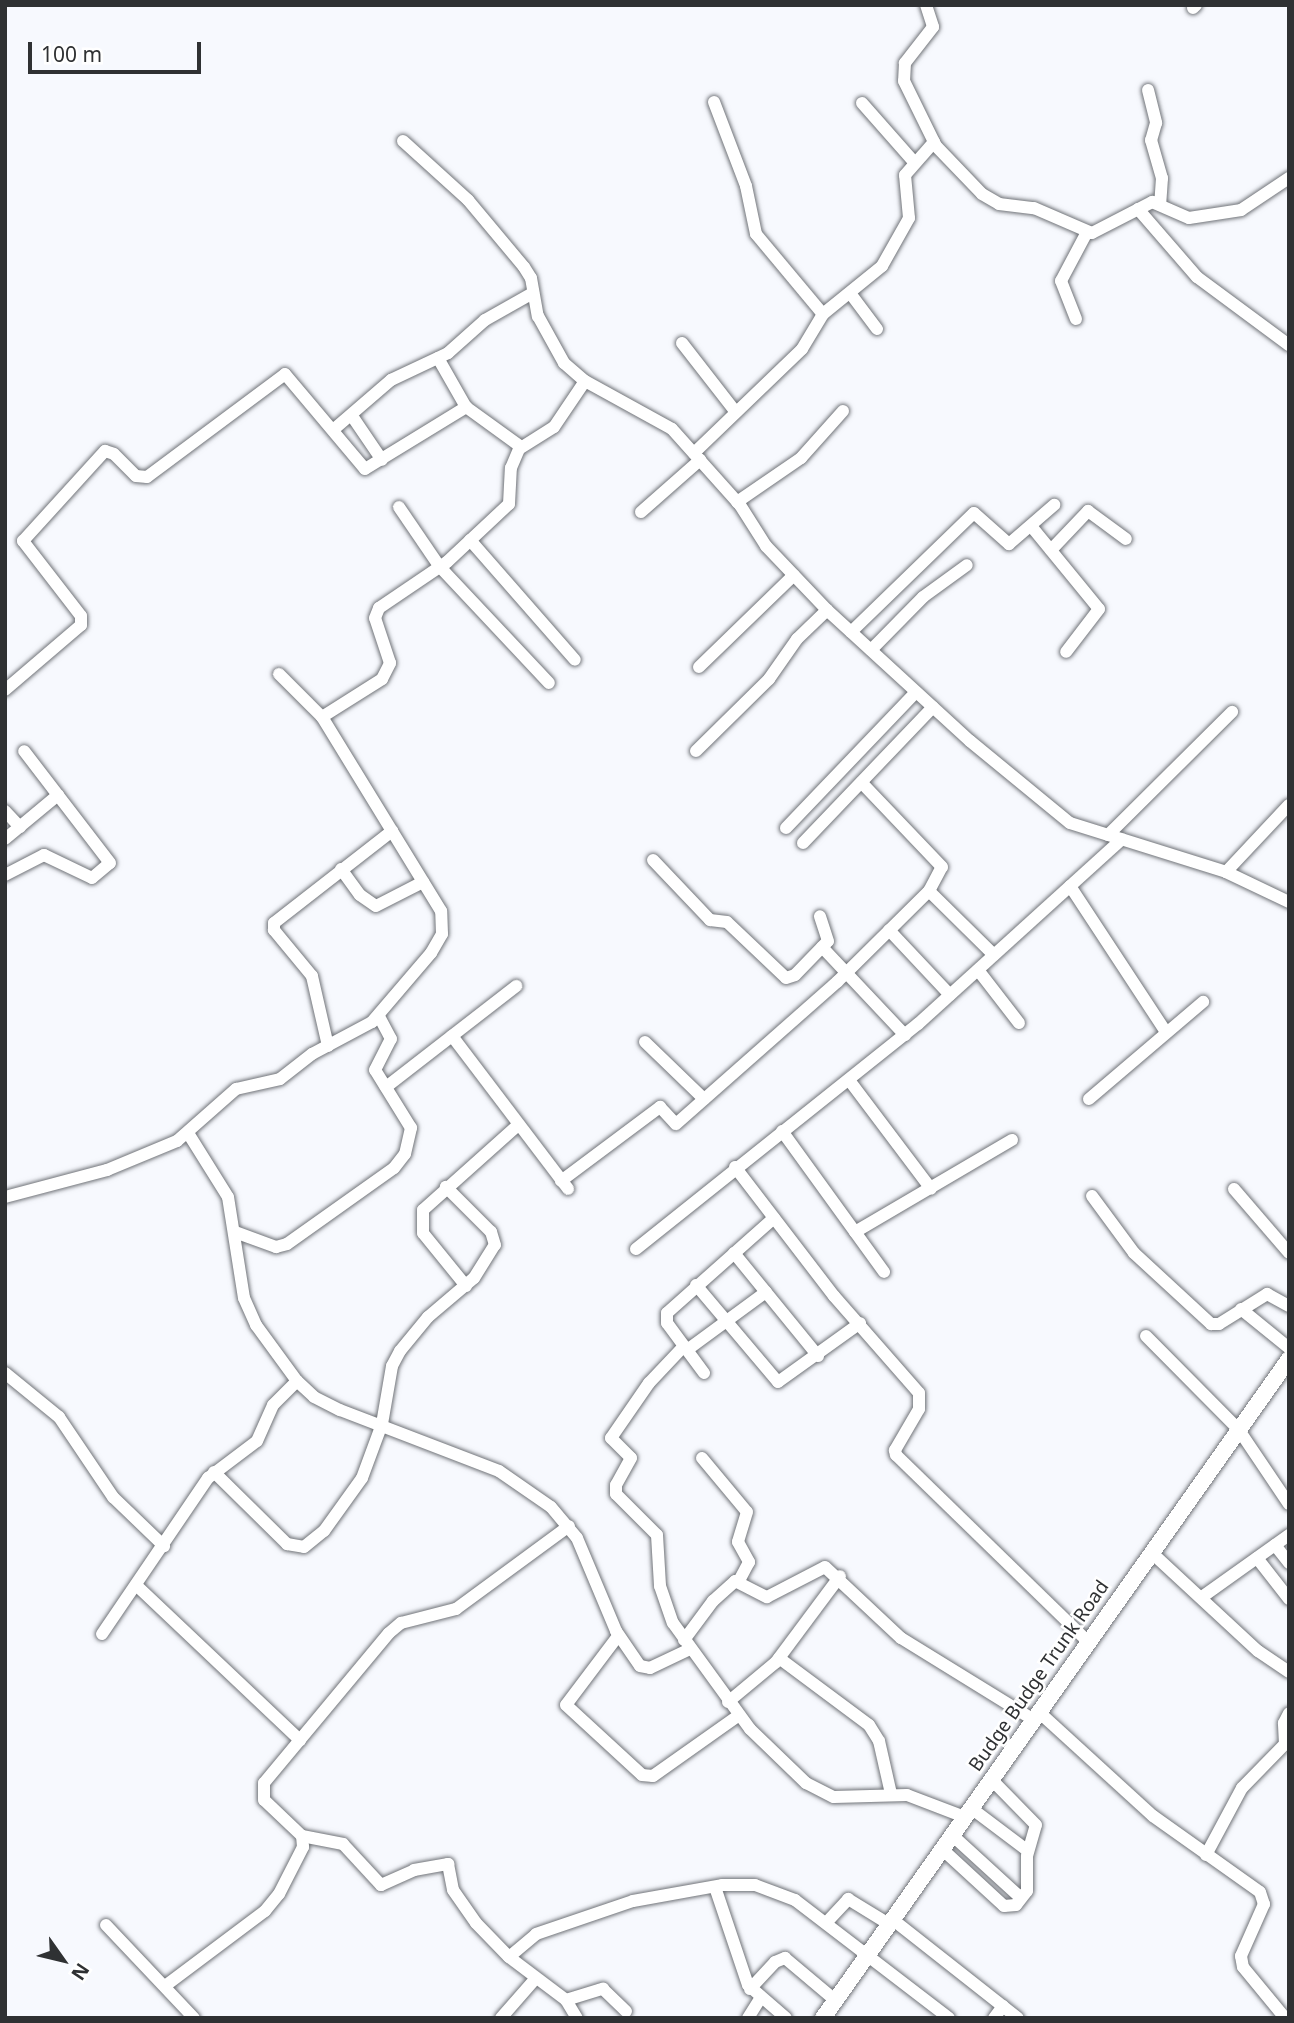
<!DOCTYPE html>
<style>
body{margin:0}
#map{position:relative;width:1294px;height:2023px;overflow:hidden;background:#f7f9fe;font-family:"Noto Sans",sans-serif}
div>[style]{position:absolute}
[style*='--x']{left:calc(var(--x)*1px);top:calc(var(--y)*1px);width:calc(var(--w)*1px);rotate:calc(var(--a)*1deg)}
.roads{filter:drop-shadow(0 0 2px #707378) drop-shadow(0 0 2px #707378)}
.minor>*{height:12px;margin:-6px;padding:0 6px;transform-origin:6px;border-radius:6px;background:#fff}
.major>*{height:16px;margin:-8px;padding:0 8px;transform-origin:8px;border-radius:8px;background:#fff}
span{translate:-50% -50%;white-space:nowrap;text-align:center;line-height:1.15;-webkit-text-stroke:5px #fff;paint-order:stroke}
.street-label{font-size:19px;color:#2f3133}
.frame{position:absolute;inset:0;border:7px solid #2f3133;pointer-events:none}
.north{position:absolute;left:28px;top:1925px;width:70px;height:70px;-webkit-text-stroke:5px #fff;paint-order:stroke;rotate:124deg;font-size:19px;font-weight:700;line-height:28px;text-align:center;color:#2f3133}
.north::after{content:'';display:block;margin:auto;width:24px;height:32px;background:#2f3133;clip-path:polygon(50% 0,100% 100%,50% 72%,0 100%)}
.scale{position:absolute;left:28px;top:42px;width:173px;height:32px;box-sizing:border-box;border:4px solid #2f3133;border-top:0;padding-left:9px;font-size:21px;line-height:24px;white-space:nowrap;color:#2f3133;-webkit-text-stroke:5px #fff;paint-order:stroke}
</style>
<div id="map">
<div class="roads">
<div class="minor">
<i style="--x:926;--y:5;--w:23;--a:72"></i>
<i style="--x:933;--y:27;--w:46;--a:127.9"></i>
<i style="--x:905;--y:63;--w:18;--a:93"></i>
<i style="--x:904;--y:81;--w:72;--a:63.8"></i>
<i style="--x:936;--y:146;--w:66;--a:46.2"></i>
<i style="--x:982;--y:194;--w:20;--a:30"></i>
<i style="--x:999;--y:204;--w:35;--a:7"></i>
<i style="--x:1034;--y:208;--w:63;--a:23.3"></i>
<i style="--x:1092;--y:233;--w:68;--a:-27.3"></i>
<i style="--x:1152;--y:202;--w:40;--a:23.4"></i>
<i style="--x:1189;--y:218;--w:53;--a:-8.7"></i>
<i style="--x:1241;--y:210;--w:58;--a:-33.7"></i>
<i style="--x:1193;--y:8;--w:4;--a:-45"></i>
<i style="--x:1148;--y:90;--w:34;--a:76"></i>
<i style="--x:1156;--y:123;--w:18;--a:106"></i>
<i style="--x:1151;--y:140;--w:40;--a:74"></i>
<i style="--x:1162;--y:178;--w:26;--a:94"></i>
<i style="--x:714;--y:102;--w:90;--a:69.1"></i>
<i style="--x:746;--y:186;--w:49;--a:78.2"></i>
<i style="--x:756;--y:234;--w:104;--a:50.1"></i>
<i style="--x:862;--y:103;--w:79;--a:48.6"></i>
<i style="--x:403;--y:141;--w:88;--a:42.2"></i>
<i style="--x:468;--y:200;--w:87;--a:50.1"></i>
<i style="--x:524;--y:267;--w:13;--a:58"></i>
<i style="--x:531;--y:278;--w:39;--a:80"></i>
<i style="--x:538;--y:316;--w:54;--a:61"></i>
<i style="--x:564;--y:363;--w:28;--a:41"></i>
<i style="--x:585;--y:381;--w:99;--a:28.9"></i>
<i style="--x:672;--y:429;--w:102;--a:48.2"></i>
<i style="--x:740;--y:505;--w:49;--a:57.6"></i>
<i style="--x:766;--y:546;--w:88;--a:46.4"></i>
<i style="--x:827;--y:610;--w:194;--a:42.5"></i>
<i style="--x:970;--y:741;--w:129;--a:39.4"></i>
<i style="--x:1070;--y:823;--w:164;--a:17.4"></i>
<i style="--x:1226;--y:872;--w:70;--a:25.5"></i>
<i style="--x:1138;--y:209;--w:90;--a:49.1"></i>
<i style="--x:1197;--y:277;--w:114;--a:36.5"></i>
<i style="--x:850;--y:293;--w:45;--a:53.1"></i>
<i style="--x:1076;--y:319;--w:41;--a:-111.5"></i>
<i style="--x:1061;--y:281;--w:55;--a:-62"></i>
<i style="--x:682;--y:343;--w:86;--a:52.1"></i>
<i style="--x:438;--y:358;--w:56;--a:60.3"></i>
<i style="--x:352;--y:416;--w:53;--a:55.7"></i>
<i style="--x:333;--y:430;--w:77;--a:-40.8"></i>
<i style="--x:391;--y:380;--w:63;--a:-25.3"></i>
<i style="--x:448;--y:353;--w:50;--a:-41.7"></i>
<i style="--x:485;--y:320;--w:55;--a:-29.4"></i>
<i style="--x:694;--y:453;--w:150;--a:-43.9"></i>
<i style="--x:802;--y:349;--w:41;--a:-59"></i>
<i style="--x:823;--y:314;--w:76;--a:-39.1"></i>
<i style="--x:882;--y:266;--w:55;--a:-60.6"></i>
<i style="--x:909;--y:218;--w:43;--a:-95.3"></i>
<i style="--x:905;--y:175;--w:44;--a:-48.7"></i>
<i style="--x:737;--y:502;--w:78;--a:-34.5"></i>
<i style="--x:801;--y:458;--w:63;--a:-48.2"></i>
<i style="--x:399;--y:507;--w:73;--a:55.7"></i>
<i style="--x:440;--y:567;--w:159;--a:46.8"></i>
<i style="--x:641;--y:512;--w:79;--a:-41.4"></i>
<i style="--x:1031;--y:526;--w:107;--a:50.7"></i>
<i style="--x:1099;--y:609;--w:54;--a:127.5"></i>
<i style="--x:470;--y:540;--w:159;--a:48.8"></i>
<i style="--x:1051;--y:550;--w:54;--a:-46.5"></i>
<i style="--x:1088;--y:511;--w:47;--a:36.4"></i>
<i style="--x:851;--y:632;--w:171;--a:-44.1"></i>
<i style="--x:974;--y:513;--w:47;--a:41.5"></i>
<i style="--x:1009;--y:544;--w:60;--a:-40.9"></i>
<i style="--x:871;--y:650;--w:74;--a:-45.5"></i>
<i style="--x:923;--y:597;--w:54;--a:-36"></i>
<i style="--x:699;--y:667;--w:132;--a:-44.1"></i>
<i style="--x:279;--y:674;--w:61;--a:45"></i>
<i style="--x:5;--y:690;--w:100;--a:-40.5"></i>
<i style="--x:81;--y:625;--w:9;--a:-90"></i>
<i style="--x:81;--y:616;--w:95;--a:-127.7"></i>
<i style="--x:23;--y:541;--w:122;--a:-47.7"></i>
<i style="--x:105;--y:451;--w:9;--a:18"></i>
<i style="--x:114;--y:454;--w:31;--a:45"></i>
<i style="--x:136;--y:476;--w:11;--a:5"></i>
<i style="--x:147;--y:477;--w:172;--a:-36.7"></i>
<i style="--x:285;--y:374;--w:124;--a:49.9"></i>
<i style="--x:365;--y:469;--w:119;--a:-31.5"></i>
<i style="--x:466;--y:407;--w:68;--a:36"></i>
<i style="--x:696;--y:751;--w:103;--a:-44.6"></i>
<i style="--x:769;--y:679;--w:49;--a:-55"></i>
<i style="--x:797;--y:639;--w:42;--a:-44"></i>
<i style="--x:5;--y:811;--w:22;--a:47"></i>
<i style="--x:786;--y:828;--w:188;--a:-46.3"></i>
<i style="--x:1108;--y:835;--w:175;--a:-44.8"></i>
<i style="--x:5;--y:839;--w:69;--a:-39.7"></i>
<i style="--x:803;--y:843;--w:188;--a:-46.3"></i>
<i style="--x:653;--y:860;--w:83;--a:46.5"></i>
<i style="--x:710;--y:920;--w:17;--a:7"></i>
<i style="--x:727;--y:922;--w:81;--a:43.5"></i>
<i style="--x:786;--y:978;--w:9;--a:-18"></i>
<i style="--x:795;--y:975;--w:47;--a:-45.9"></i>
<i style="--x:828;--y:941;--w:26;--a:-108"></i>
<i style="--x:341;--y:869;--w:32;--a:54"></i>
<i style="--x:360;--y:895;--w:19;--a:35"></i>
<i style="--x:376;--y:906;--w:53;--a:-27.1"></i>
<i style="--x:1226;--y:872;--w:92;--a:-46.8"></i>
<i style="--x:5;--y:875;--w:44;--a:-27.1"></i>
<i style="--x:44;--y:855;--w:53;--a:25.6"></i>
<i style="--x:92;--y:878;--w:23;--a:-40"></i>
<i style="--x:110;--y:863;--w:141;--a:-127.5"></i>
<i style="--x:1070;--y:886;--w:175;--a:56.7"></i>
<i style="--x:929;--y:891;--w:91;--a:44.6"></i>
<i style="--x:889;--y:930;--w:89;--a:46.8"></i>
<i style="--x:822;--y:947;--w:121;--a:46.7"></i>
<i style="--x:978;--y:970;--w:67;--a:52.3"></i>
<i style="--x:452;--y:1036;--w:192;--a:52.8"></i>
<i style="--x:645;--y:1042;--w:82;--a:44"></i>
<i style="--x:328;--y:1046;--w:72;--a:-102.9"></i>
<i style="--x:312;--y:976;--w:60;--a:-129.6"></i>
<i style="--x:274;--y:930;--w:7;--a:-90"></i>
<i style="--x:274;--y:923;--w:150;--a:-37.9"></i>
<i style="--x:849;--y:1080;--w:136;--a:53"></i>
<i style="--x:386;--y:1087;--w:165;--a:-37.8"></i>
<i style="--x:1089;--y:1099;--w:150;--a:-40.4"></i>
<i style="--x:782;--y:1131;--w:174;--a:54.1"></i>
<i style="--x:188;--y:1133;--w:75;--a:58"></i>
<i style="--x:228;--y:1197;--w:102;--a:81"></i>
<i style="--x:244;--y:1298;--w:30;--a:66"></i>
<i style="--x:256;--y:1325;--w:69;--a:53.8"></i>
<i style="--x:297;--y:1381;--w:23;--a:43"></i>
<i style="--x:314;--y:1397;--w:29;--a:27"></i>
<i style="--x:340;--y:1410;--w:170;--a:21"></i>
<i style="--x:499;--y:1471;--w:63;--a:34.7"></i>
<i style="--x:551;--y:1507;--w:40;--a:50"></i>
<i style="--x:577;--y:1538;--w:101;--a:67.2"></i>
<i style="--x:616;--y:1631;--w:42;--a:55.6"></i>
<i style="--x:640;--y:1666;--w:10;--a:11"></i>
<i style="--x:650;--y:1668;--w:44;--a:-25.4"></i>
<i style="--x:735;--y:1167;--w:163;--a:52.5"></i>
<i style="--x:834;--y:1296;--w:129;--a:48.8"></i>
<i style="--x:919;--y:1393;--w:16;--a:90"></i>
<i style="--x:919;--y:1409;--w:48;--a:120.3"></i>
<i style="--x:895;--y:1450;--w:5;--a:79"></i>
<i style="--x:896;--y:1455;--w:268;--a:44.2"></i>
<i style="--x:561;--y:1181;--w:124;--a:-36.8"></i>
<i style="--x:660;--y:1107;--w:23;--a:47"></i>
<i style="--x:676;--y:1124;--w:215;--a:-41.4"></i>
<i style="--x:837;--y:982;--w:129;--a:-44.7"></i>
<i style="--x:929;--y:891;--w:27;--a:-62"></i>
<i style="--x:942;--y:867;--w:117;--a:-133.6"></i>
<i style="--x:1234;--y:1189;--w:84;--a:49.3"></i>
<i style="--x:1092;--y:1196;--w:71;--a:53.6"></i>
<i style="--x:1134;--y:1253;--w:105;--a:42.7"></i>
<i style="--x:1211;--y:1324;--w:8;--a:0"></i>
<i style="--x:1219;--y:1324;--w:57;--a:-32"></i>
<i style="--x:1267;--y:1294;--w:25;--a:29"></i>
<i style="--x:5;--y:1197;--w:106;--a:-14.8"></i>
<i style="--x:107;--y:1170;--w:76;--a:-22.5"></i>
<i style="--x:177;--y:1141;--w:79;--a:-41.4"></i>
<i style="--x:236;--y:1089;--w:45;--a:-12.8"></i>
<i style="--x:280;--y:1079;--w:41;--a:-38"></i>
<i style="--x:312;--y:1054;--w:68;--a:-28.1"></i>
<i style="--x:372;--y:1022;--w:91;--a:-49.5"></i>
<i style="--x:431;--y:953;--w:22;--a:-60"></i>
<i style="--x:442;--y:934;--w:23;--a:-92"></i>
<i style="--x:441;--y:911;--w:228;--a:-121.5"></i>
<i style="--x:322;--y:717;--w:71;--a:-32.3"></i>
<i style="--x:382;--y:679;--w:18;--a:-63"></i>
<i style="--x:390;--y:663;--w:47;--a:-108.4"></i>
<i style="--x:375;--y:618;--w:11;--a:-68"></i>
<i style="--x:379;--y:608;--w:82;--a:-34.1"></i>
<i style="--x:447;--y:562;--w:85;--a:-43.1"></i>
<i style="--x:509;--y:504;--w:36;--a:-87"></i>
<i style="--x:511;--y:468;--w:21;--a:-67"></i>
<i style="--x:519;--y:449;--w:41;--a:-32.2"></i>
<i style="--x:554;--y:427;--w:55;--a:-56"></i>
<i style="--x:235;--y:1232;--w:44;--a:20.1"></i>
<i style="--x:276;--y:1247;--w:11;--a:-15"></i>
<i style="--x:287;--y:1244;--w:131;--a:-35.4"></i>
<i style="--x:394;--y:1168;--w:18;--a:-52"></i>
<i style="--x:405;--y:1154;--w:27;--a:-77"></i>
<i style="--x:411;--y:1128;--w:68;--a:-121.8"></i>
<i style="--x:375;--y:1070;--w:35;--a:-63"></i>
<i style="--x:391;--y:1039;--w:26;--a:-118"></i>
<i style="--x:855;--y:1232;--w:182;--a:-30.4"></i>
<i style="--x:636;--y:1249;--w:361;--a:-38.6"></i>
<i style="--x:918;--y:1024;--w:275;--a:-42.2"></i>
<i style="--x:734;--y:1253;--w:133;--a:50.8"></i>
<i style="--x:696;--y:1285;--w:127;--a:49.8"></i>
<i style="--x:778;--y:1382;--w:101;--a:-35.7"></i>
<i style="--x:466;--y:1286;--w:68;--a:-129.1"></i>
<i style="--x:423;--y:1233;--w:23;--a:-90"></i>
<i style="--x:423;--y:1210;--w:126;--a:-41.8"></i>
<i style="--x:1241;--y:1309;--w:62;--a:39.1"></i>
<i style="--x:1146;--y:1336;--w:132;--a:45.3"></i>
<i style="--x:1239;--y:1430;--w:89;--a:56"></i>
<i style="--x:684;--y:1346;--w:51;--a:133.4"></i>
<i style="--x:649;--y:1383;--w:67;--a:124.6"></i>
<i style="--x:611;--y:1438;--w:28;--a:45"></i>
<i style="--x:631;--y:1458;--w:31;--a:119"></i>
<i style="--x:616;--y:1485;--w:9;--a:90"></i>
<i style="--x:616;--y:1494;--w:58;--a:45"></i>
<i style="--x:657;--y:1535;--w:51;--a:86.6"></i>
<i style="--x:660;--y:1586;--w:39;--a:71"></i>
<i style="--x:673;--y:1623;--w:131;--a:54"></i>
<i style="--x:750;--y:1729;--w:78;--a:44"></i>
<i style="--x:806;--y:1783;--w:31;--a:27"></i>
<i style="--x:834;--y:1797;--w:73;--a:-1.6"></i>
<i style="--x:907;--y:1795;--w:62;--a:20.8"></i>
<i style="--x:687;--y:1350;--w:98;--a:-36.3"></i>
<i style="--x:5;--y:1373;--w:70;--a:39.2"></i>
<i style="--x:59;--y:1417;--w:97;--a:56"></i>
<i style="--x:113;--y:1497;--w:71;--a:43.9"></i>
<i style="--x:704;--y:1373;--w:62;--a:-126.5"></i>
<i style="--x:667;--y:1323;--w:10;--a:-90"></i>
<i style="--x:667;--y:1313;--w:143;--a:-41.6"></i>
<i style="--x:702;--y:1458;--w:70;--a:50.2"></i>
<i style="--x:747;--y:1512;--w:31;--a:107"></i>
<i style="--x:738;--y:1542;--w:23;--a:61"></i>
<i style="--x:749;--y:1562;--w:21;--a:118"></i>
<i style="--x:214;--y:1472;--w:103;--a:44.6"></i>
<i style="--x:287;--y:1544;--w:17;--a:10"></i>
<i style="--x:304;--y:1547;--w:26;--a:-39"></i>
<i style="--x:324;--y:1531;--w:65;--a:-54.4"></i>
<i style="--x:362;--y:1478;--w:58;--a:-69.7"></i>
<i style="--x:382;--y:1424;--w:59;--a:-80.2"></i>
<i style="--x:392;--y:1366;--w:17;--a:-62"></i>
<i style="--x:400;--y:1351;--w:44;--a:-50.5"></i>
<i style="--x:428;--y:1317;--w:60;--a:-40.3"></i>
<i style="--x:474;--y:1278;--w:39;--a:-58"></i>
<i style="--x:495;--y:1245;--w:14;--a:-107"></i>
<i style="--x:491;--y:1232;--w:64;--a:-135"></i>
<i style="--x:1275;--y:1545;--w:23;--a:52"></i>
<i style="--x:1152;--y:1553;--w:144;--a:42.8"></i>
<i style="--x:1258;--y:1651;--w:37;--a:34"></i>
<i style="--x:1257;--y:1558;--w:52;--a:52"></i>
<i style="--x:136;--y:1585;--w:226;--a:43.4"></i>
<i style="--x:1202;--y:1597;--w:107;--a:-35.5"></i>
<i style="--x:102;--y:1634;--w:189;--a:-55.8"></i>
<i style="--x:208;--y:1478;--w:61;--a:-37.1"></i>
<i style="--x:257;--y:1441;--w:39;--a:-66"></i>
<i style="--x:273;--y:1405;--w:34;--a:-45"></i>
<i style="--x:618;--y:1636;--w:86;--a:127"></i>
<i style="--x:566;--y:1705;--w:103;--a:42.6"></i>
<i style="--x:642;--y:1775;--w:11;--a:5"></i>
<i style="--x:653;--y:1776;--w:105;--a:-35.3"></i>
<i style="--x:684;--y:1640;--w:49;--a:-53.4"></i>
<i style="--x:713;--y:1601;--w:30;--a:-42"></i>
<i style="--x:735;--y:1581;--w:36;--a:27"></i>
<i style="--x:767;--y:1597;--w:65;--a:-27.3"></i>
<i style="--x:825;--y:1567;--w:104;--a:43.1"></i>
<i style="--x:901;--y:1638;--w:156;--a:31.7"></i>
<i style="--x:779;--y:1658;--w:112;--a:36.7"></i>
<i style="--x:869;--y:1725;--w:19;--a:58"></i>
<i style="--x:879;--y:1741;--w:54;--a:77.2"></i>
<i style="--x:728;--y:1702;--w:62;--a:-39.8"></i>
<i style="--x:776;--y:1662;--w:107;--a:-53.3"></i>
<i style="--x:1039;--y:1712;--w:154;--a:42.4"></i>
<i style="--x:1153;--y:1816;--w:131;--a:35.4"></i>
<i style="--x:1260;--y:1892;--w:13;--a:72"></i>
<i style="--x:1264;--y:1904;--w:57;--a:113.9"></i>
<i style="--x:1241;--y:1956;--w:11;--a:80"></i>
<i style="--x:1243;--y:1967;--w:66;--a:50.5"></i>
<i style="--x:971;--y:1808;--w:71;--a:37"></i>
<i style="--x:952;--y:1835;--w:93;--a:42.4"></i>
<i style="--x:302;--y:1836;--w:42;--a:11"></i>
<i style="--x:343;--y:1844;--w:56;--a:47.2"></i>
<i style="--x:381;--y:1885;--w:36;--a:-24"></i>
<i style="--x:414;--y:1870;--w:35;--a:-10"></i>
<i style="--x:448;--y:1864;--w:26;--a:79"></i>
<i style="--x:453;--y:1890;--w:40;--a:55.1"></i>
<i style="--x:476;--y:1923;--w:47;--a:45.9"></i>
<i style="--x:509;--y:1957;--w:71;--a:37"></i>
<i style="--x:566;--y:2000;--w:21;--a:59"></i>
<i style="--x:942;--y:1849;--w:84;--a:42.6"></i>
<i style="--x:1004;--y:1906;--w:12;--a:-5"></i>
<i style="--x:1016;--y:1905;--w:18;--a:-52"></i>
<i style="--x:1027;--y:1891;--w:35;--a:-90"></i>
<i style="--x:1027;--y:1856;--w:32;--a:-74"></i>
<i style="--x:1036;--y:1825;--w:64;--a:-134.4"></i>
<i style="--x:1206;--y:1855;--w:76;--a:-61.8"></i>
<i style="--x:1242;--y:1788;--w:62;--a:-45.7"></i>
<i style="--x:1285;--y:1744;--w:21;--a:-93"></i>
<i style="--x:1284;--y:1723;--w:11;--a:-63"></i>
<i style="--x:715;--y:1887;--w:103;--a:71.4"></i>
<i style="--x:748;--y:1985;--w:50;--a:41"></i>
<i style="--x:892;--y:1919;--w:160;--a:38.2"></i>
<i style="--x:826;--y:1923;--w:33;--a:-47"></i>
<i style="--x:848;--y:1899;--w:48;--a:31.4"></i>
<i style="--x:106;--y:1925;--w:128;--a:46.6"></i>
<i style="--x:509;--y:1957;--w:35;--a:-40"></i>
<i style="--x:536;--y:1934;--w:102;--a:-18.8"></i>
<i style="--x:633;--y:1901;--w:90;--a:-10.2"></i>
<i style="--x:722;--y:1885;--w:33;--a:0"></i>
<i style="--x:755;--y:1885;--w:43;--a:20.6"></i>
<i style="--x:795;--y:1900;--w:194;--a:37.5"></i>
<i style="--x:165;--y:1986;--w:125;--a:-36.9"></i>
<i style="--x:265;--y:1911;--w:22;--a:-51"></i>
<i style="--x:279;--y:1894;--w:53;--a:-62.9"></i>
<i style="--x:303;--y:1847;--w:11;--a:-95"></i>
<i style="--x:302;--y:1836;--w:52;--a:-136.5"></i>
<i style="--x:264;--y:1800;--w:17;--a:-90"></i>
<i style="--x:264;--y:1783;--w:195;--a:-50.2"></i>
<i style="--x:389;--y:1633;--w:16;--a:-40"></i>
<i style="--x:401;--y:1623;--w:57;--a:-14.3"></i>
<i style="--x:456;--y:1609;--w:140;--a:-36.3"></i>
<i style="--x:750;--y:1989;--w:37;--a:-47"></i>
<i style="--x:775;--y:1962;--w:11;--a:-22"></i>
<i style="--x:785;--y:1958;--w:65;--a:40"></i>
<i style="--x:566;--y:2000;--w:39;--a:-17"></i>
<i style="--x:603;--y:1989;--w:32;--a:44"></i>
<i style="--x:501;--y:2018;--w:53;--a:-48.8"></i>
<i style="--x:748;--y:2018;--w:22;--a:-58"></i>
<i style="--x:994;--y:2018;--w:15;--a:-53"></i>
</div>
<div class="major">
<i style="--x:823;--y:2018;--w:807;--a:-54.73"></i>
</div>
</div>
<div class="street-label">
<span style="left:1039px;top:1676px;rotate:-55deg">Budge Budge Trunk Road</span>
</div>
<div class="frame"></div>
<div class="north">N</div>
<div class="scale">100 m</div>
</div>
